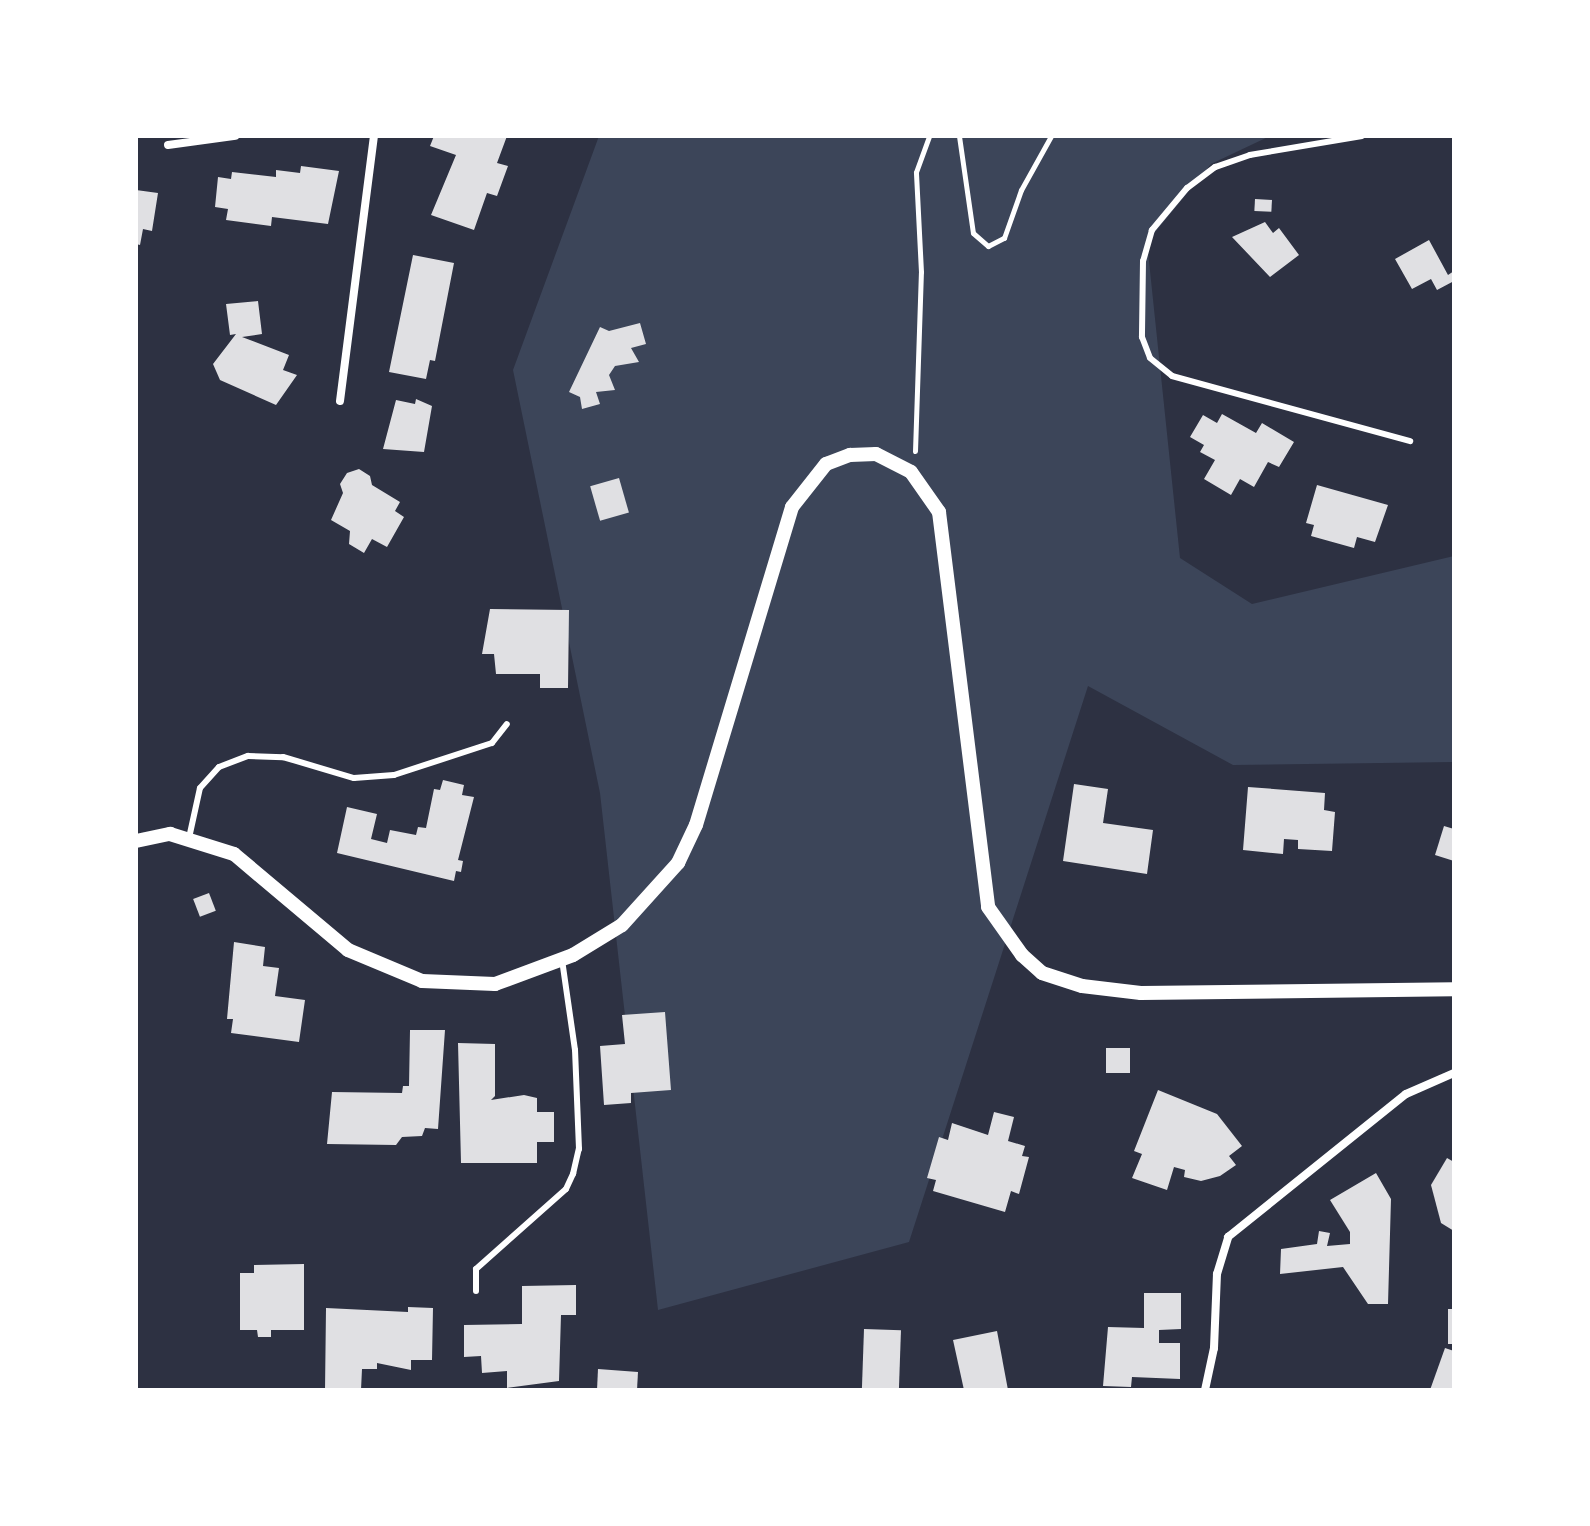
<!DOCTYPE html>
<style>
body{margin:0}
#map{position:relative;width:1590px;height:1526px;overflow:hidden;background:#2d3142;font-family:"Nunito Sans",sans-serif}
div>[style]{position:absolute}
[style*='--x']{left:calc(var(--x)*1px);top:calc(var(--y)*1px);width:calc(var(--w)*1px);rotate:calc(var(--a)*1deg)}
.green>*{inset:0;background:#3c4559}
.building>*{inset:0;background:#e0e0e3;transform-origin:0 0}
.path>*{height:5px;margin:-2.5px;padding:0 2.5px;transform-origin:2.5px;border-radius:2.5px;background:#fff}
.service>*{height:6px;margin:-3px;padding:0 3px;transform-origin:3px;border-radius:3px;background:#fff}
.minor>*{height:8px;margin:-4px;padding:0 4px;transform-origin:4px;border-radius:4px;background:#fff}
.tertiary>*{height:14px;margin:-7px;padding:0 7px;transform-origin:7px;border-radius:7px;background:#fff}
span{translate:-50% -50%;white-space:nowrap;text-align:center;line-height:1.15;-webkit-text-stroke:7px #fff;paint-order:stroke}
.frame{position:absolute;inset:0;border:138px solid #fff;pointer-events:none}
</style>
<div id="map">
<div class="green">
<i style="clip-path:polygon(599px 136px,1270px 136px,1211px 164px,1147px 242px,1180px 558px,1252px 604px,1454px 556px,1454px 762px,1233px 765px,1088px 686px,909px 1242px,658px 1310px,600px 793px,513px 370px)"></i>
</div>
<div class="building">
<i style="clip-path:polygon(434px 136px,507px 136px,497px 163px,508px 166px,497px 196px,487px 193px,474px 230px,431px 215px,456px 155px,430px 146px)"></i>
<i style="clip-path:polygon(301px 166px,339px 171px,328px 224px,272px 217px,271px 226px,226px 220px,228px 209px,215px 207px,218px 177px,231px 179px,232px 172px,276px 177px,276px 170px,300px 173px)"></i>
<i style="clip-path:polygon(136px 190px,158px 193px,152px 231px,143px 229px,140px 245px,136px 244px)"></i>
<i style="left:1255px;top:199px;width:17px;height:12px;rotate:3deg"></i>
<i style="clip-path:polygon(1265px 222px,1273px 233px,1279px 228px,1299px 255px,1270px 277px,1232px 237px)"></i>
<i style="clip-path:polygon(1429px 240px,1448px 275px,1454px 271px,1454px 281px,1437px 290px,1431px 279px,1412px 289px,1395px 259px)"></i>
<i style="clip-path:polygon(413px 255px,454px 263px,435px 361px,430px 360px,426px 379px,389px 372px)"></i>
<i style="clip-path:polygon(258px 301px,262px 334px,242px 337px,289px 355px,283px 370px,297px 375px,276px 405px,220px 380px,213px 364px,236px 334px,230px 335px,226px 304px)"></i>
<i style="clip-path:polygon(640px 323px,646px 344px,631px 348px,639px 362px,615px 366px,609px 375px,615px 390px,596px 392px,600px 404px,582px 409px,580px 397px,569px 392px,600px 327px,609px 331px)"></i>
<i style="clip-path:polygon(416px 399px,432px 406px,424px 452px,383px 449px,396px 400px,415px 404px)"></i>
<i style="clip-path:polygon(1222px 414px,1256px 433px,1262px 423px,1294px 442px,1279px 467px,1268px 462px,1254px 487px,1240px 479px,1231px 495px,1204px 479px,1215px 460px,1200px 452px,1204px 445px,1190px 437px,1203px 415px,1217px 423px)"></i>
<i style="clip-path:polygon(359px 469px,370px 476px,372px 485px,400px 502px,395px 511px,404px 517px,387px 547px,372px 539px,364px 553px,349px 544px,350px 531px,331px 520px,343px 493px,340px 484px,347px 473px)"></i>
<i style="left:619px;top:478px;width:36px;height:30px;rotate:74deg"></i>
<i style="clip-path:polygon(1317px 485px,1388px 505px,1375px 542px,1357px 537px,1354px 548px,1311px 536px,1314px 525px,1306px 523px)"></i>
<i style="clip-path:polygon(490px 609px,569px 610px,568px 688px,540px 688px,540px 674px,496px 674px,494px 654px,482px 654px)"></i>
<i style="clip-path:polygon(443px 780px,464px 785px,462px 795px,474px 797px,458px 860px,463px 861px,461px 872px,456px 871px,454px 881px,337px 853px,347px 807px,377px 814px,371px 839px,387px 843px,390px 830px,416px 835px,418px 827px,426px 828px,434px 789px,440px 790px)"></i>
<i style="clip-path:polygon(1074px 784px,1108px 789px,1103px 823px,1153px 830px,1147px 874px,1063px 861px)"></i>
<i style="clip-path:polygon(1248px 787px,1325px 793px,1324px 810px,1335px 812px,1332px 851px,1298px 849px,1298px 840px,1284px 839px,1283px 854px,1243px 850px)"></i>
<i style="clip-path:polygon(1444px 826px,1454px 829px,1454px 861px,1435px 855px)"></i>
<i style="left:209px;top:893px;width:19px;height:17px;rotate:69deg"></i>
<i style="clip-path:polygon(234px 942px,265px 947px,263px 966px,279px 968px,275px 996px,305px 1000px,299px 1042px,231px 1033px,233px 1019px,227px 1019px)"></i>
<i style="clip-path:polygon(665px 1012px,671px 1090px,631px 1093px,631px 1103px,604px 1105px,600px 1046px,625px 1044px,622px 1015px)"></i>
<i style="clip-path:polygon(410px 1030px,445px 1030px,438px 1129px,425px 1128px,422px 1136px,402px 1137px,396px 1145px,327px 1144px,332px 1092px,402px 1093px,403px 1086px,409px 1086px)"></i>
<i style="clip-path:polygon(458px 1043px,495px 1044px,495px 1096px,491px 1100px,524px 1095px,537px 1098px,537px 1112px,554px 1112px,554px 1142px,537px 1142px,537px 1163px,461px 1163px)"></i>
<i style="left:1130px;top:1048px;width:25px;height:24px;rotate:90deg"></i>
<i style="clip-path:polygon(1158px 1090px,1217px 1114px,1242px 1146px,1229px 1156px,1236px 1165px,1220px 1176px,1201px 1181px,1184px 1177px,1185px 1170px,1174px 1167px,1167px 1190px,1132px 1178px,1142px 1154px,1134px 1151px)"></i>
<i style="clip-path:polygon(994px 1112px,1014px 1117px,1008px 1141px,1025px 1146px,1022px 1156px,1029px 1157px,1019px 1194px,1011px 1191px,1005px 1212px,933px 1191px,936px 1180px,927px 1178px,939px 1137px,948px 1140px,952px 1123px,988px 1135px)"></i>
<i style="clip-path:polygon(1447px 1158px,1454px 1162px,1454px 1231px,1441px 1223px,1431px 1185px)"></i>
<i style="clip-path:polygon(1376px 1173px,1391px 1199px,1388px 1304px,1368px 1304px,1343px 1267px,1280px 1274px,1281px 1249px,1317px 1244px,1319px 1231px,1330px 1233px,1327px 1246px,1350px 1244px,1350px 1232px,1330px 1200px)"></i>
<i style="clip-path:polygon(304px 1264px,304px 1330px,271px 1330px,271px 1337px,258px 1337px,257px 1330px,240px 1330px,240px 1273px,254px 1273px,254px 1265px)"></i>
<i style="clip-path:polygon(576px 1285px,576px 1315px,561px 1315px,559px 1381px,507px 1388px,507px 1371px,482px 1373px,481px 1356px,464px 1357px,464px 1325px,522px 1324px,522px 1286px)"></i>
<i style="clip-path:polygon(1144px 1293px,1181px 1293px,1181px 1329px,1159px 1330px,1159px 1343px,1180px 1343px,1180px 1379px,1132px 1377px,1131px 1387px,1103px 1386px,1108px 1327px,1144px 1328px)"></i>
<i style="clip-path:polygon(408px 1307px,433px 1308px,432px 1360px,411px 1360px,411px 1370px,377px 1363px,377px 1369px,362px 1369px,361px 1390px,325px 1390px,326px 1308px,408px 1312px)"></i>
<i style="left:1448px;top:1309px;width:6px;height:35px"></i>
<i style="left:864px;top:1329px;width:37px;height:61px;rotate:2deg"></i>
<i style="clip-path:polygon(997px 1331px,1008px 1390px,964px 1390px,953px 1340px)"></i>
<i style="clip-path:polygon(1445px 1348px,1454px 1351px,1454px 1390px,1430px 1390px)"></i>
<i style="clip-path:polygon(598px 1369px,638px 1372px,637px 1390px,597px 1390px)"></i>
</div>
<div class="path">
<i style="--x:959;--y:136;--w:98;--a:81.8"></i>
<i style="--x:973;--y:233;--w:20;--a:41"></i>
<i style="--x:988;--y:246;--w:18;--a:-27"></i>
<i style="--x:1004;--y:238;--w:51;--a:-70.5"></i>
<i style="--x:1021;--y:190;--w:62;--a:-60.9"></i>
<i style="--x:915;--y:451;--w:179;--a:-88.1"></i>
<i style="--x:921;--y:272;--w:100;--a:-92.9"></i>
<i style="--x:916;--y:172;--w:38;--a:-70"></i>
</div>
<div class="service">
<i style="--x:1362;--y:136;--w:114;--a:170.4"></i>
<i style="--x:1250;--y:155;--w:37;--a:161"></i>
<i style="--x:1215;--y:167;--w:35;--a:143"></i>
<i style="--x:1187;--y:188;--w:55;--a:129.8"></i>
<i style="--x:1152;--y:230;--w:32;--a:106"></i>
<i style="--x:1143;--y:261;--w:76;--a:90.8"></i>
<i style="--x:1142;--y:337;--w:22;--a:69"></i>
<i style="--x:1150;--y:358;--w:28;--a:39"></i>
<i style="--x:1172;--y:376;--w:247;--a:15.3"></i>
<i style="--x:189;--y:838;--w:51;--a:-77.6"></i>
<i style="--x:200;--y:788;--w:28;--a:-48"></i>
<i style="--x:219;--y:767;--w:31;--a:-21"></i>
<i style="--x:248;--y:756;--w:35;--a:2"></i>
<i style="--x:283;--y:757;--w:74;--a:16.5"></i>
<i style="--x:354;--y:778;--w:40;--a:-4.3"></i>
<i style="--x:394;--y:775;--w:103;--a:-18.1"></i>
<i style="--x:492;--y:743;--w:24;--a:-52"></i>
<i style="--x:476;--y:1291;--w:22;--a:-90"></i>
<i style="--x:476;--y:1269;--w:120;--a:-41.6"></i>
<i style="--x:566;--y:1189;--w:17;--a:-65"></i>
<i style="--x:573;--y:1174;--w:26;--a:-77"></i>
<i style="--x:579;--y:1149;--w:99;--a:-92.3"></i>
<i style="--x:575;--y:1050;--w:91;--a:-98.2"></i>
</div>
<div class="minor">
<i style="--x:168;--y:145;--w:68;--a:-7.7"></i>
<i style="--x:340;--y:401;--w:267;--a:-82.7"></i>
<i style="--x:1205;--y:1390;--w:43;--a:-77.9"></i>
<i style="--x:1214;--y:1348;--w:74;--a:-87.7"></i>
<i style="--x:1217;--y:1274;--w:39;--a:-73"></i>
<i style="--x:1228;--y:1237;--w:228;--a:-38.8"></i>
<i style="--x:1406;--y:1094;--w:52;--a:-23.6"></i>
</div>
<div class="tertiary">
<i style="--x:136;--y:841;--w:35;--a:-12"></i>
<i style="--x:170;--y:834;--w:67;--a:17.4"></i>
<i style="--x:234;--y:854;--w:149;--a:40.1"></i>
<i style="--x:348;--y:950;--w:80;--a:22.7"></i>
<i style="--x:422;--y:981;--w:73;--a:2.4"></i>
<i style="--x:495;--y:984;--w:83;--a:-20.4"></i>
<i style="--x:573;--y:955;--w:57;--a:-31.5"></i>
<i style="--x:622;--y:925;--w:84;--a:-47.9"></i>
<i style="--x:678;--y:863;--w:42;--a:-64.7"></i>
<i style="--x:696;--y:825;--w:332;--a:-73.2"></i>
<i style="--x:792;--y:507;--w:55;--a:-51.7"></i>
<i style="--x:826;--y:464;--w:26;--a:-21"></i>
<i style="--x:850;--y:455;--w:26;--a:-2"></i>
<i style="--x:876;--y:454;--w:39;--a:27"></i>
<i style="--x:911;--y:472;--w:49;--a:55"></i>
<i style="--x:939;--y:512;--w:398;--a:82.9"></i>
<i style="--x:988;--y:907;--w:59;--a:54.7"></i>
<i style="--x:1022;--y:955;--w:27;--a:42"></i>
<i style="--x:1042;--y:973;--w:42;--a:18"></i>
<i style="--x:1082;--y:986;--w:59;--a:6.8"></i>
<i style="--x:1141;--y:993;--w:313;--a:-0.7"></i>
</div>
<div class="frame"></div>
</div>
